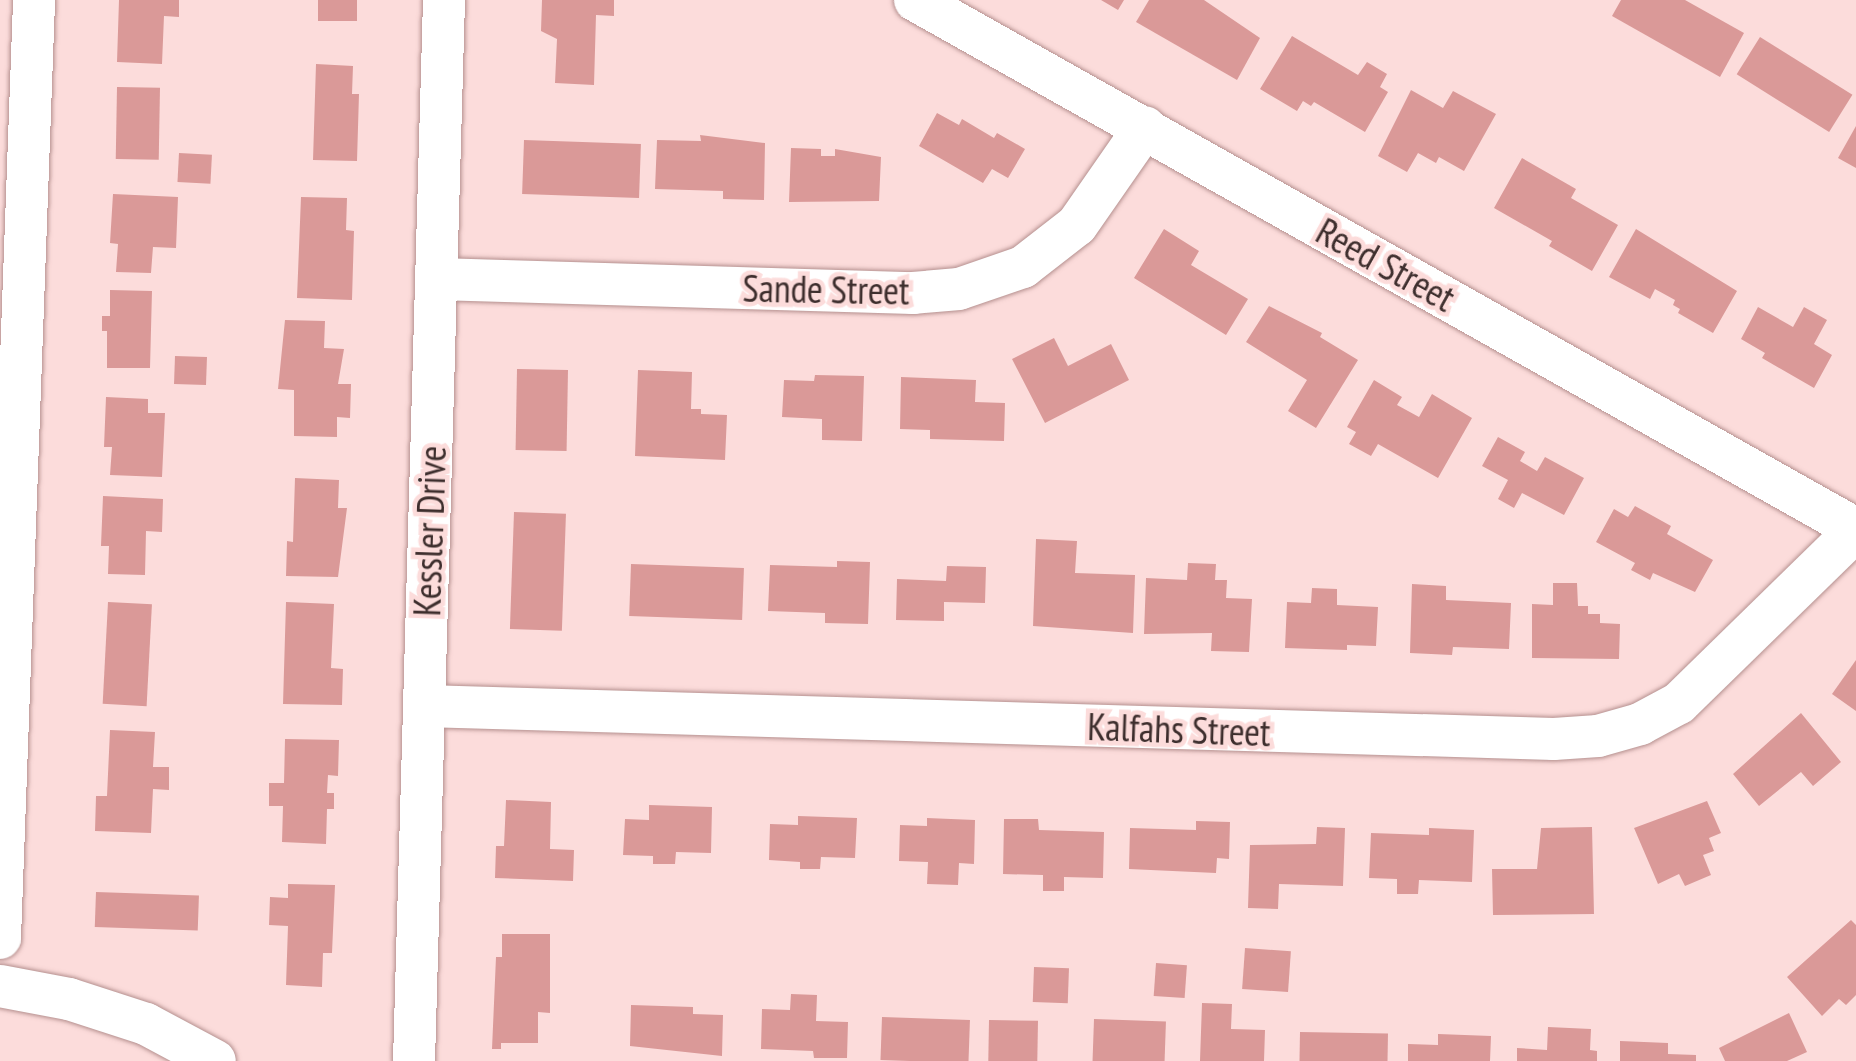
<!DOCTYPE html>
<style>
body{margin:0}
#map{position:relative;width:1856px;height:1061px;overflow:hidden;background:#fcdcdb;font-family:"PT Sans Narrow",sans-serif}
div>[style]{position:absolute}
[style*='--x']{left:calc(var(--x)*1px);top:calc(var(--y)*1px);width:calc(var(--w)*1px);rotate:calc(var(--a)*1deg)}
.building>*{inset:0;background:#da9998;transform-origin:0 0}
.roads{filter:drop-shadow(0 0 2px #b5908f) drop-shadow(0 0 2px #b5908f)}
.minor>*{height:42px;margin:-21px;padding:0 21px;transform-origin:21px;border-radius:21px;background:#fff}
span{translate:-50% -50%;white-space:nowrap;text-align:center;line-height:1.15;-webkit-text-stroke:9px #fcdcdb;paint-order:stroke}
.street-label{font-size:38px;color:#3d2e2d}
</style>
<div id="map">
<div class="building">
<i style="clip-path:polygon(119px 0,179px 0,179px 17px,164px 16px,162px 64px,117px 62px)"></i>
<i style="left:318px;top:0;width:39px;height:21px"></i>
<i style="clip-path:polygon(542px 0,614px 0,614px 16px,596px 15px,594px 85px,555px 83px,557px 39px,541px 31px)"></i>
<i style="clip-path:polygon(1101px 0,1124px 0,1118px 10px)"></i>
<i style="clip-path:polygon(1149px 0,1204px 0,1260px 38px,1237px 80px,1136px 22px)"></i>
<i style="clip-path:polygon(1621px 0,1685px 0,1744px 33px,1720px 77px,1612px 16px)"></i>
<i style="clip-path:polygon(1292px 36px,1358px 75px,1367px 62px,1387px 74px,1380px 87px,1388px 92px,1365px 132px,1314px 102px,1311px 106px,1303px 101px,1297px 111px,1260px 89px)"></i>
<i style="left:1760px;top:37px;width:109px;height:44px;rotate:32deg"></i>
<i style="clip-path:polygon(316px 64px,353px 66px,352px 94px,359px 94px,357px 161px,313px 160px)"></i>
<i style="left:117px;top:87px;width:43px;height:72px;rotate:1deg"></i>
<i style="clip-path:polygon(1411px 90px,1443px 108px,1453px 91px,1496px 114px,1464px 171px,1439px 157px,1436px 163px,1418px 153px,1407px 172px,1378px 156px)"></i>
<i style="clip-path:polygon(937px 113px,959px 125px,962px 119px,994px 138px,997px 133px,1025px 149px,1008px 178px,992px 169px,983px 183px,919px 146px)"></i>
<i style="clip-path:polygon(1856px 126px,1856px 168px,1838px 158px)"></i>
<i style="clip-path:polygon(700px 135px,765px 143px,764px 200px,723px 199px,723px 191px,655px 189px,657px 140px,701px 141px)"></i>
<i style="left:524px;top:140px;width:117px;height:54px;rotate:2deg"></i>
<i style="clip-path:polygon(791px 148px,821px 149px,821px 156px,835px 156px,835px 149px,881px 157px,879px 201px,789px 202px)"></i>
<i style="left:179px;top:153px;width:33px;height:29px;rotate:3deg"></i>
<i style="clip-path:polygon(1522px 158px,1576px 189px,1571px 198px,1618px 225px,1592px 271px,1549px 246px,1552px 241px,1494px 208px)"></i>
<i style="clip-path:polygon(113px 194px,178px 197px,176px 248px,153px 247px,151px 273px,116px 272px,118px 244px,110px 243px)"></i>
<i style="clip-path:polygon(301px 197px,347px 198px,346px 230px,354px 231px,352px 300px,297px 298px)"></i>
<i style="clip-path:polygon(1164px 229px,1199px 251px,1191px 265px,1248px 299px,1226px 335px,1134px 278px)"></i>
<i style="clip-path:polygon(1636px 229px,1737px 291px,1713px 333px,1678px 313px,1680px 309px,1673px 305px,1675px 300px,1655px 289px,1650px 299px,1609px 277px)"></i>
<i style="clip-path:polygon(110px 290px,152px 291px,150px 368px,107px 368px,107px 331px,102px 331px,102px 316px,110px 316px)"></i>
<i style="clip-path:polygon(1269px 306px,1322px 333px,1320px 337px,1358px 360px,1316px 428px,1288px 411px,1307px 380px,1246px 342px)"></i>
<i style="clip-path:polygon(1758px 307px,1793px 327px,1804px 307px,1827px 320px,1814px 344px,1832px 355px,1814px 388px,1762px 358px,1765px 353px,1741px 339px)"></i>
<i style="clip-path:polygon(285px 320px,325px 321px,324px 348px,344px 349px,338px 384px,351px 384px,350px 418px,337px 417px,337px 437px,294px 436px,294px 390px,278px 389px)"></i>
<i style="clip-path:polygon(1054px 338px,1068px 366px,1111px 344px,1129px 380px,1045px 423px,1012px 359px)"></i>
<i style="left:175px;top:356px;width:32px;height:28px;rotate:2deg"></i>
<i style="left:517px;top:369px;width:51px;height:81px;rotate:1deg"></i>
<i style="clip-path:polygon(638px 370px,692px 372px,691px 409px,701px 409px,701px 414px,727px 415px,725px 460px,635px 456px)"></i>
<i style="clip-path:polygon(815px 375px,864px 376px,862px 441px,822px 440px,822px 419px,782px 417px,784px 380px,814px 381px)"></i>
<i style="clip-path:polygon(901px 377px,976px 380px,975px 402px,1005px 403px,1004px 441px,930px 439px,930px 430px,900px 429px)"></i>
<i style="clip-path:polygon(1374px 380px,1402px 397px,1397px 405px,1419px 417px,1432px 394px,1472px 418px,1438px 478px,1378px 444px,1371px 456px,1349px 444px,1356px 432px,1347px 427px)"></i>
<i style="clip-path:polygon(106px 397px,148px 399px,148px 413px,165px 413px,162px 477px,110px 475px,112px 447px,104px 447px)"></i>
<i style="clip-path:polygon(1498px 437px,1525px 452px,1520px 461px,1537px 471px,1545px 457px,1584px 478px,1564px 515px,1522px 493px,1514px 508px,1498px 499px,1508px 480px,1482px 466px)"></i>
<i style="clip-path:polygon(295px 478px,339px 480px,338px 508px,347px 508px,338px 577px,286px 576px,287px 541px,293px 542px)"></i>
<i style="clip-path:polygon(103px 496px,163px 499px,162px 532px,146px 531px,145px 575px,108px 574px,109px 546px,101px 546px)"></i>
<i style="clip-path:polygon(1635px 506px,1671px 526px,1667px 534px,1713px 560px,1695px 592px,1653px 573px,1650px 580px,1631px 570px,1635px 563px,1596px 542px,1614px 509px,1628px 517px)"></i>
<i style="left:514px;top:512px;width:52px;height:117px;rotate:2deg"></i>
<i style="clip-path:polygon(1036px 539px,1077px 541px,1075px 573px,1135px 575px,1133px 633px,1033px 626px)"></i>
<i style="clip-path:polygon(837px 561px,870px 562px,868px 624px,825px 623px,825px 613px,768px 611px,770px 565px,837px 567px)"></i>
<i style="clip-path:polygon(1188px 563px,1216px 564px,1215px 580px,1227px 580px,1226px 598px,1252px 599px,1249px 652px,1211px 651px,1212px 633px,1144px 634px,1146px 578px,1187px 580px)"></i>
<i style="left:631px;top:564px;width:113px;height:52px;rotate:2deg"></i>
<i style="clip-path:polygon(947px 566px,986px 567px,985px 603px,944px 602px,944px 621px,896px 620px,897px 579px,946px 581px)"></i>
<i style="clip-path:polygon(1553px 583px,1577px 583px,1578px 606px,1588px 606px,1588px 614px,1600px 614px,1600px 623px,1620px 624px,1619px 659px,1532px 658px,1532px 604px,1553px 605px)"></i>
<i style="clip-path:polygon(1412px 584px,1446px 586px,1446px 600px,1511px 603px,1509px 649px,1453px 647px,1452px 655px,1410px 653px)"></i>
<i style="clip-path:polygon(1312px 588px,1337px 589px,1337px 605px,1378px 607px,1376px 646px,1347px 645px,1347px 650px,1285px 648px,1287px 602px,1311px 603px)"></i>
<i style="left:108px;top:602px;width:44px;height:102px;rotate:3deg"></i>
<i style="clip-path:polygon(286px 602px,334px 604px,331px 668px,343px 669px,342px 705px,283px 704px)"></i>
<i style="clip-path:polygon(1856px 660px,1856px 711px,1832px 694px)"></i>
<i style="clip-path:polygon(1801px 713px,1841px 762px,1813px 786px,1801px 772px,1759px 806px,1733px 774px)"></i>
<i style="clip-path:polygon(110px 730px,155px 732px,153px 767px,169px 767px,169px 790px,153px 789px,151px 833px,95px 831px,96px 796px,107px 796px)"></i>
<i style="clip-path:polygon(285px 739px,339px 740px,338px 776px,328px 775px,327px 793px,334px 793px,334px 809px,327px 809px,326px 844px,282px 842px,283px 806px,269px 806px,269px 783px,284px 783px)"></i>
<i style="clip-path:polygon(506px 800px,551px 802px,550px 849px,574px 850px,573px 881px,495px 878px,496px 846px,504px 846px)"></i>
<i style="clip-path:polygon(1707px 801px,1721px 833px,1709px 838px,1714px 851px,1703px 855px,1711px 875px,1685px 886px,1679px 874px,1658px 884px,1634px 828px)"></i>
<i style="clip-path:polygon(649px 805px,712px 807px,711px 853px,676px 852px,675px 864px,653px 864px,653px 856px,623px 855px,625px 819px,649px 820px)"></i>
<i style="clip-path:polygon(798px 816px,857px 818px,855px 858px,821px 857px,820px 869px,800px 869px,800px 862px,769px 860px,770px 824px,798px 825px)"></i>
<i style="clip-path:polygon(927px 818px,975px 820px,974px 864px,959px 863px,958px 885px,927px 884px,928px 862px,899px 861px,900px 825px,927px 826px)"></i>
<i style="clip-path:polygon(1004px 819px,1038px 819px,1039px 830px,1104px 832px,1103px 878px,1064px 877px,1064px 891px,1043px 891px,1043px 875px,1003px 874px)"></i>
<i style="clip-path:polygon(1196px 821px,1230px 822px,1229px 859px,1217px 858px,1216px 873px,1129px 869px,1130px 828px,1196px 830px)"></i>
<i style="clip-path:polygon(1317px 827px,1345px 828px,1343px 886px,1279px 884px,1278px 909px,1248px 908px,1250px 845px,1316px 844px)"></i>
<i style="clip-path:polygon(1592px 827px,1594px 914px,1493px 915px,1492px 869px,1537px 869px,1541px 828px)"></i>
<i style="clip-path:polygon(1429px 828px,1474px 830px,1472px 882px,1419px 880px,1418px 894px,1397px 894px,1397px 879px,1369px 878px,1371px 833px,1429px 835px)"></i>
<i style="clip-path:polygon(288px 884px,335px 885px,332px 953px,323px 953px,322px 987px,286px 985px,288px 926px,269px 925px,270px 897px,288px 898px)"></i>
<i style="left:96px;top:892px;width:103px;height:35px;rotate:2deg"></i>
<i style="clip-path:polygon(1851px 920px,1856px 925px,1856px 995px,1846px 1005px,1839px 999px,1822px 1016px,1787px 977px)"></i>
<i style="clip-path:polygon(502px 934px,550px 934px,550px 1013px,538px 1012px,538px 1043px,501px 1043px,501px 1049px,492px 1049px,496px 957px,502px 957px)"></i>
<i style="left:1245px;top:948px;width:46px;height:41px;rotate:4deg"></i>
<i style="left:1156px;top:963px;width:31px;height:33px;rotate:4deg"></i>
<i style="left:1034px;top:967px;width:35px;height:35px;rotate:2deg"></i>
<i style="clip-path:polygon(791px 994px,817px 995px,816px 1021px,848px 1022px,847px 1058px,814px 1058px,813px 1051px,761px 1049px,762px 1009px,790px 1010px)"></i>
<i style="clip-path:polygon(1202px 1003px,1232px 1004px,1231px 1029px,1265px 1030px,1264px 1061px,1200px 1061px)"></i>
<i style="clip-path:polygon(631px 1005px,693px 1007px,693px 1014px,723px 1015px,722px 1056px,630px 1046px)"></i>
<i style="clip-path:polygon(1789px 1013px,1807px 1052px,1787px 1061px,1725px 1061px,1719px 1048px)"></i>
<i style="left:882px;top:1017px;width:88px;height:43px;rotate:2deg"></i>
<i style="left:1094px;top:1019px;width:72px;height:42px;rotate:2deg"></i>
<i style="left:989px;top:1020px;width:49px;height:41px;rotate:1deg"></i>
<i style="clip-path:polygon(1548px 1027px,1591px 1029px,1590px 1050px,1597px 1051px,1597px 1061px,1517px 1061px,1517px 1048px,1547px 1050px)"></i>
<i style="left:1300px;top:1032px;width:88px;height:29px;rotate:1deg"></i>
<i style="clip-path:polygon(1438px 1034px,1491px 1036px,1490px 1061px,1408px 1061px,1408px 1044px,1438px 1045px)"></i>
<i style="clip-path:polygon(1620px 1041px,1668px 1043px,1668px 1054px,1696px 1055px,1696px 1061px,1620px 1061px)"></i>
</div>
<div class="roads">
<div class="minor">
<i style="--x:915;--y:0;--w:1080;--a:29.34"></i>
<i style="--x:437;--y:279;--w:476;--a:1.7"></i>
<i style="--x:913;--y:293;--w:46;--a:-5"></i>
<i style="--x:959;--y:289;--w:68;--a:-19"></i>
<i style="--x:1023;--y:267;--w:68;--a:-37.9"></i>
<i style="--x:1077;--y:225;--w:119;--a:-55.2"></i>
<i style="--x:424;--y:706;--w:1130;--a:1.67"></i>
<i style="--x:1554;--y:739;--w:44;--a:-3.9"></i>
<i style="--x:1598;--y:736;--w:44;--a:-15.9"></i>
<i style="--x:1640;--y:724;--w:44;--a:-28.3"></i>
<i style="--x:1679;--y:703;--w:248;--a:-44.3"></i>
<i style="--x:0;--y:938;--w:939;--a:-87.92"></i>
<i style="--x:0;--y:986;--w:70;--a:10.7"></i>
<i style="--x:69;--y:999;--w:81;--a:18"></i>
<i style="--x:146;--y:1024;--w:78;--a:28.2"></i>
<i style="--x:414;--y:1061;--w:1061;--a:-88.38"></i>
</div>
</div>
<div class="street-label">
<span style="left:1386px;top:264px;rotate:29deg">Reed Street</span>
<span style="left:826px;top:289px;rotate:1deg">Sande Street</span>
<span style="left:429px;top:531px;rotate:-88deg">Kessler Drive</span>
<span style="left:1179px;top:729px;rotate:2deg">Kalfahs Street</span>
</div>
</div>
